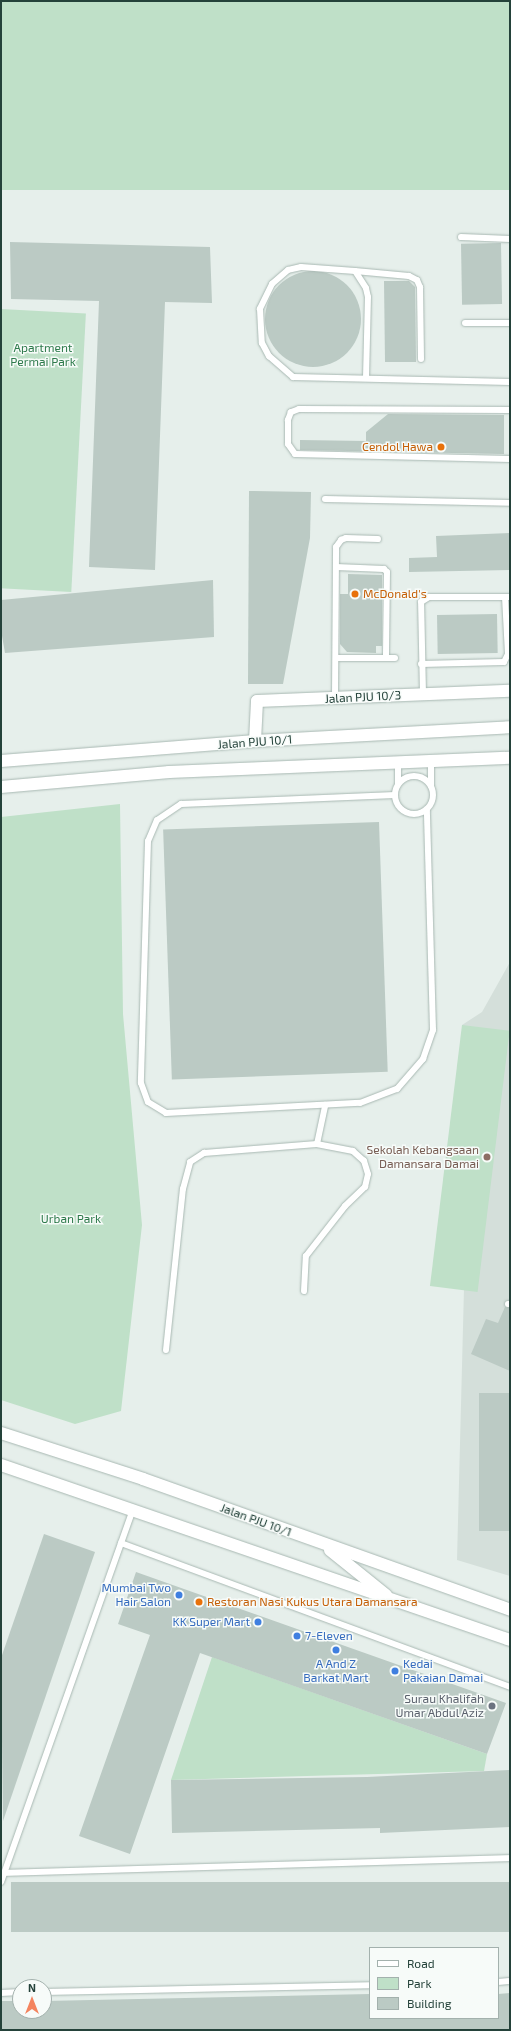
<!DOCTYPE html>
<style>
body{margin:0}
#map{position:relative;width:511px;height:2031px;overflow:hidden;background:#e6efeb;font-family:"Exo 2",sans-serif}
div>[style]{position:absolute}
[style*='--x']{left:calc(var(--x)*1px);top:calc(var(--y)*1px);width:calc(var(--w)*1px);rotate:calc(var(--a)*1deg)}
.built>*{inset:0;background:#d4dfda}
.green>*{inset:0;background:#bfe0c8;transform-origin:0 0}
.building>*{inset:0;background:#bbcac4;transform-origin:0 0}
.round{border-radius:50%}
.roads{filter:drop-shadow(0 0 1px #a8b8b2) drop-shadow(0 0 1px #a8b8b2)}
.lane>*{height:6px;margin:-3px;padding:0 3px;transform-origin:3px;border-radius:3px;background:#fff}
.lane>.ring{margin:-3px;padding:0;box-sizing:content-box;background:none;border:6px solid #fff;border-radius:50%}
.street>*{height:12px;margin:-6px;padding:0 6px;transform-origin:6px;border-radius:6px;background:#fff}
.secondary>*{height:12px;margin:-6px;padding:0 6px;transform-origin:6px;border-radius:6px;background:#fff}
.dots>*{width:11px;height:11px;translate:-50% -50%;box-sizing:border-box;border:2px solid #f7fbf9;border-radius:50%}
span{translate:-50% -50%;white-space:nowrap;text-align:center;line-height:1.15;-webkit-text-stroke:3px #f7fbf9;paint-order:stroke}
.park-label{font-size:12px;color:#2d7a4b}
.food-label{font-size:12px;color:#c56008}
.right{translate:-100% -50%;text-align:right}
.left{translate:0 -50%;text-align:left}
.street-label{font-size:12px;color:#24423a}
.education-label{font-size:12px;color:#785e54}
.shop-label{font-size:12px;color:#366cbe}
.worship-label{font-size:12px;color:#5b616d}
.frame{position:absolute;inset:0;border:2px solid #24423a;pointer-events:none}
.legend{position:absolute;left:369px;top:1947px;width:130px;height:72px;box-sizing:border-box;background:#f7fbf9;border:1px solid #a3b1ad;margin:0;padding:5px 7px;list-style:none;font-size:12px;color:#24423a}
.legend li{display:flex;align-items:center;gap:8px;height:20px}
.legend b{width:20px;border:1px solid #a3b1ad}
.north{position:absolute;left:12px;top:1979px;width:40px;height:40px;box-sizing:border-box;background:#f7fbf9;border:1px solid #a3b1ad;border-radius:50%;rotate:0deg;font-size:11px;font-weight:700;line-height:16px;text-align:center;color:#24423a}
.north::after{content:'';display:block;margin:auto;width:14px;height:18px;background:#f4845f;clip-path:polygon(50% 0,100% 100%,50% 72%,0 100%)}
</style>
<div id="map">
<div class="built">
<i style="clip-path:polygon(510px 962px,510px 1576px,457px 1560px,464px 1288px,462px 1025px,482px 1012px)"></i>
</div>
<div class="green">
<i style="left:1px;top:1px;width:509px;height:189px"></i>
<i style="left:1px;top:309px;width:85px;height:279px;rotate:3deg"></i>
<i style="clip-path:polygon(120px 804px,123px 1014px,142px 1225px,121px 1411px,75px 1424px,1px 1400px,1px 817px)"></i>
<i style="left:462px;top:1025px;width:48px;height:263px;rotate:7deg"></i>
<i style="clip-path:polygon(212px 1657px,487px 1754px,484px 1771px,171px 1780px)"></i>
</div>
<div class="building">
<i style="clip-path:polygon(10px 242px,210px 247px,212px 303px,165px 302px,155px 570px,89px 567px,99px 301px,11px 299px)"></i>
<i style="left:501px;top:243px;width:61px;height:40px;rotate:89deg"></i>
<i class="round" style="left:265px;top:271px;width:96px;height:96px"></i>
<i style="clip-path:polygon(384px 281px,409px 281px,415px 287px,416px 362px,385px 362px)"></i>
<i style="clip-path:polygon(388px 414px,504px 415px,504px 454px,300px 450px,300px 440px,366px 441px,366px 432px)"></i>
<i style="clip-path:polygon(249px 491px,311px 492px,310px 538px,283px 684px,248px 684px)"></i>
<i style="clip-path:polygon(510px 533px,510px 570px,409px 572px,409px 558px,437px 557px,436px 536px)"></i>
<i style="clip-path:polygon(348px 574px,382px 575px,382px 646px,376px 646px,376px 653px,347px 652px,340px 644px,340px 594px,348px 594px)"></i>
<i style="clip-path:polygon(213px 580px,214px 637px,5px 653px,1px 630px,1px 600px)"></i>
<i style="left:497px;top:614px;width:39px;height:60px;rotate:89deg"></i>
<i style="left:379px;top:822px;width:250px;height:216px;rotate:88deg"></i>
<i style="clip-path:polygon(505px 1307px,510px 1308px,510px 1371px,471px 1354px,486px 1319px,498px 1323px)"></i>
<i style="left:479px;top:1393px;width:31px;height:138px"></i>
<i style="clip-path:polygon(44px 1534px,95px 1552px,3px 1821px,1px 1658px)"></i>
<i style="clip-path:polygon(136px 1572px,506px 1703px,487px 1754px,200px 1653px,130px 1854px,79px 1836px,150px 1635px,118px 1624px)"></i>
<i style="clip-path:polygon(509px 1770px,510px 1827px,380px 1833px,380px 1828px,172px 1833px,171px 1780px,367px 1777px)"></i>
<i style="left:510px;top:1882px;width:50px;height:499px;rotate:90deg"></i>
<i style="clip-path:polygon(510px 1993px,510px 2030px,1px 2030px,1px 2001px,20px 2001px,20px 2011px,44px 2011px,44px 2001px,370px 1994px,370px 2018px,499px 2018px,498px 1994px)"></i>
</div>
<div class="roads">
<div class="lane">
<i style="--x:461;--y:237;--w:49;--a:2.3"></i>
<i style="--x:355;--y:271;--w:54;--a:5.3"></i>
<i style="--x:409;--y:276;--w:9;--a:27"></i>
<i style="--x:417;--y:280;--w:8;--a:67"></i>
<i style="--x:420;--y:287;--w:72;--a:89.2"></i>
<i style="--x:465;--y:323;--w:45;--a:0"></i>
<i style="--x:366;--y:378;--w:81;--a:-88.6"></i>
<i style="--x:368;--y:297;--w:9;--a:-103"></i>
<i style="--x:366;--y:288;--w:20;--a:-123"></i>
<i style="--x:355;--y:271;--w:54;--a:-175.8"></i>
<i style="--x:301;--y:267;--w:13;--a:167"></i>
<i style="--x:288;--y:270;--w:21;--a:139"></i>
<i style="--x:272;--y:284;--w:28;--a:116"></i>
<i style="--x:260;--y:309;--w:34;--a:87"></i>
<i style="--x:262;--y:343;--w:15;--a:62"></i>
<i style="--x:269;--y:356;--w:32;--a:41"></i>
<i style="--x:293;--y:377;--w:217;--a:1.3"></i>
<i style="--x:510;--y:410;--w:211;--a:-179.7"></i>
<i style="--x:299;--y:409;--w:9;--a:159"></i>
<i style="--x:291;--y:412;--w:9;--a:111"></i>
<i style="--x:288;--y:420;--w:24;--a:90"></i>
<i style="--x:288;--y:444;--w:12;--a:55"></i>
<i style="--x:295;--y:454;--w:215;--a:1.3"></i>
<i style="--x:325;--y:499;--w:185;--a:1.2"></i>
<i style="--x:336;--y:567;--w:48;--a:2.4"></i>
<i style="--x:384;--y:569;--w:4;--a:45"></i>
<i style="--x:387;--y:572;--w:86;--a:90.7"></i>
<i style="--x:336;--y:658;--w:59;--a:0"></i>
<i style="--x:421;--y:664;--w:83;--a:-1.4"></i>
<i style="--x:504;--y:662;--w:9;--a:-63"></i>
<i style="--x:508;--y:654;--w:57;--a:-93"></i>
<i style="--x:423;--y:694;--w:92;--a:-91.2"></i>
<i style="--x:421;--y:602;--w:9;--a:-32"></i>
<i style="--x:429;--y:597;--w:81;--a:0"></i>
<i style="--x:335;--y:698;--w:151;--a:-89.6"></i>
<i style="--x:336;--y:547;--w:9;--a:-54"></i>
<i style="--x:341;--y:540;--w:5;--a:-22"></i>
<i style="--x:346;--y:538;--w:32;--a:2"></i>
<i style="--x:398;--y:764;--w:20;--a:90"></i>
<i class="ring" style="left:395px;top:776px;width:32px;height:32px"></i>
<i style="--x:431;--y:786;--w:24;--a:-90"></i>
<i style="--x:395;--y:795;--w:214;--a:177.6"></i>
<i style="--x:181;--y:804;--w:29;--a:146"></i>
<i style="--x:157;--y:820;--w:23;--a:113"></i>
<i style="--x:148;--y:841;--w:242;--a:91.7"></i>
<i style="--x:141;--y:1083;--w:20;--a:70"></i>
<i style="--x:148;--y:1102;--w:21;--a:31"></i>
<i style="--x:166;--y:1113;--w:194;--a:-3"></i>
<i style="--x:360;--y:1103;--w:40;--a:-21"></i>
<i style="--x:397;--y:1089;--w:40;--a:-49"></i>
<i style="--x:423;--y:1059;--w:31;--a:-71"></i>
<i style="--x:433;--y:1030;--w:221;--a:-91.6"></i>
<i style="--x:304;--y:1291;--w:35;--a:-87"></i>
<i style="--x:306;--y:1256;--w:63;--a:-52"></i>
<i style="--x:345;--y:1206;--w:28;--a:-44"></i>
<i style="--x:365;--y:1187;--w:13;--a:-77"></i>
<i style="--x:368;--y:1174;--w:14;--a:-107"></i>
<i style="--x:364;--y:1161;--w:15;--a:-138"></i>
<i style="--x:353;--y:1151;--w:37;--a:-169"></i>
<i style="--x:508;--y:1304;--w:2;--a:0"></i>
<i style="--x:166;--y:1350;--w:162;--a:-84"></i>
<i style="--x:183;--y:1189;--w:28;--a:-75"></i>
<i style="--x:190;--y:1162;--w:17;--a:-33"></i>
<i style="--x:204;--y:1153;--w:113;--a:-4.6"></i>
<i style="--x:317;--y:1144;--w:40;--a:-78"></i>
<i style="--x:121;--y:1543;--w:415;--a:20.3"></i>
<i style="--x:4;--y:1873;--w:506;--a:-1.7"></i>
<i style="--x:1;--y:1882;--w:396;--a:-70.5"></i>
<i style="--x:498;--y:1982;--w:12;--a:-5"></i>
<i style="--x:44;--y:1992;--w:326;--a:-1.2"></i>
<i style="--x:1;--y:1993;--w:19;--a:-3"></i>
</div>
<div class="street">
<i style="--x:255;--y:741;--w:40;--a:-87.1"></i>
<i style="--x:257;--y:701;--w:253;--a:-2.3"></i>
</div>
<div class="secondary">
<i style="--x:1;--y:761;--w:255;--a:-4.5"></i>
<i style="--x:255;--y:741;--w:255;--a:-3.1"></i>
<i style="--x:1;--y:787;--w:169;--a:-5.1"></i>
<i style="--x:169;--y:772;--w:341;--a:-2.4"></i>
<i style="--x:1;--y:1433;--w:149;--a:17.9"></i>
<i style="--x:143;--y:1479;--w:390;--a:19.6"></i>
<i style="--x:1;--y:1465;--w:538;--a:18.97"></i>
<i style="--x:330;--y:1550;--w:72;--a:38.8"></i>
</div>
</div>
<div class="dots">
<i style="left:441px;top:447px;background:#e8710a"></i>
<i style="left:355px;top:594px;background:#e8710a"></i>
<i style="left:487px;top:1157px;background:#8d6e63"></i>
<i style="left:179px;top:1595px;background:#3f7fe0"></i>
<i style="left:199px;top:1602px;background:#e8710a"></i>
<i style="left:258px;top:1622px;background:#3f7fe0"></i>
<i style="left:297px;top:1636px;background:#3f7fe0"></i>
<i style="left:336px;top:1650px;background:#3f7fe0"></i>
<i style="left:395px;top:1671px;background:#3f7fe0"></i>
<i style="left:492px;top:1706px;background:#6b7280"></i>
</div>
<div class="park-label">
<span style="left:43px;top:355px">Apartment<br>Permai Park</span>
<span style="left:71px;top:1219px">Urban Park</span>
</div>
<div class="food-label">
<span class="right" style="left:433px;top:447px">Cendol Hawa</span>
<span class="left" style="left:363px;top:594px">McDonald's</span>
<span class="left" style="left:207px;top:1602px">Restoran Nasi Kukus Utara Damansara</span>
</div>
<div class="street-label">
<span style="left:363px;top:697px;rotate:-3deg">Jalan PJU 10/3</span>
<span style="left:255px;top:742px;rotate:-4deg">Jalan PJU 10/1</span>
<span style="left:256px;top:1520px;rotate:20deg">Jalan PJU 10/1</span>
</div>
<div class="education-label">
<span class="right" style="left:479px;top:1157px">Sekolah Kebangsaan<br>Damansara Damai</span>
</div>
<div class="shop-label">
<span class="right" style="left:171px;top:1595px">Mumbai Two<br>Hair Salon</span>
<span class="right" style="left:250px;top:1622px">KK Super Mart</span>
<span class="left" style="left:305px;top:1636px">7-Eleven</span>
<span style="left:336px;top:1671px">A And Z<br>Barkat Mart</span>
<span class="left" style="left:403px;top:1671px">Kedai<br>Pakaian Damai</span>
</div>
<div class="worship-label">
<span class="right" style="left:484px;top:1706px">Surau Khalifah<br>Umar Abdul Aziz</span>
</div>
<div class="frame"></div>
<ul class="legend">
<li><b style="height:5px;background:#fff"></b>Road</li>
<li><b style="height:11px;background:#bfe0c8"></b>Park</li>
<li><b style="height:11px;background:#bbcac4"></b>Building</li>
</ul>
<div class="north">N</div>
</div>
